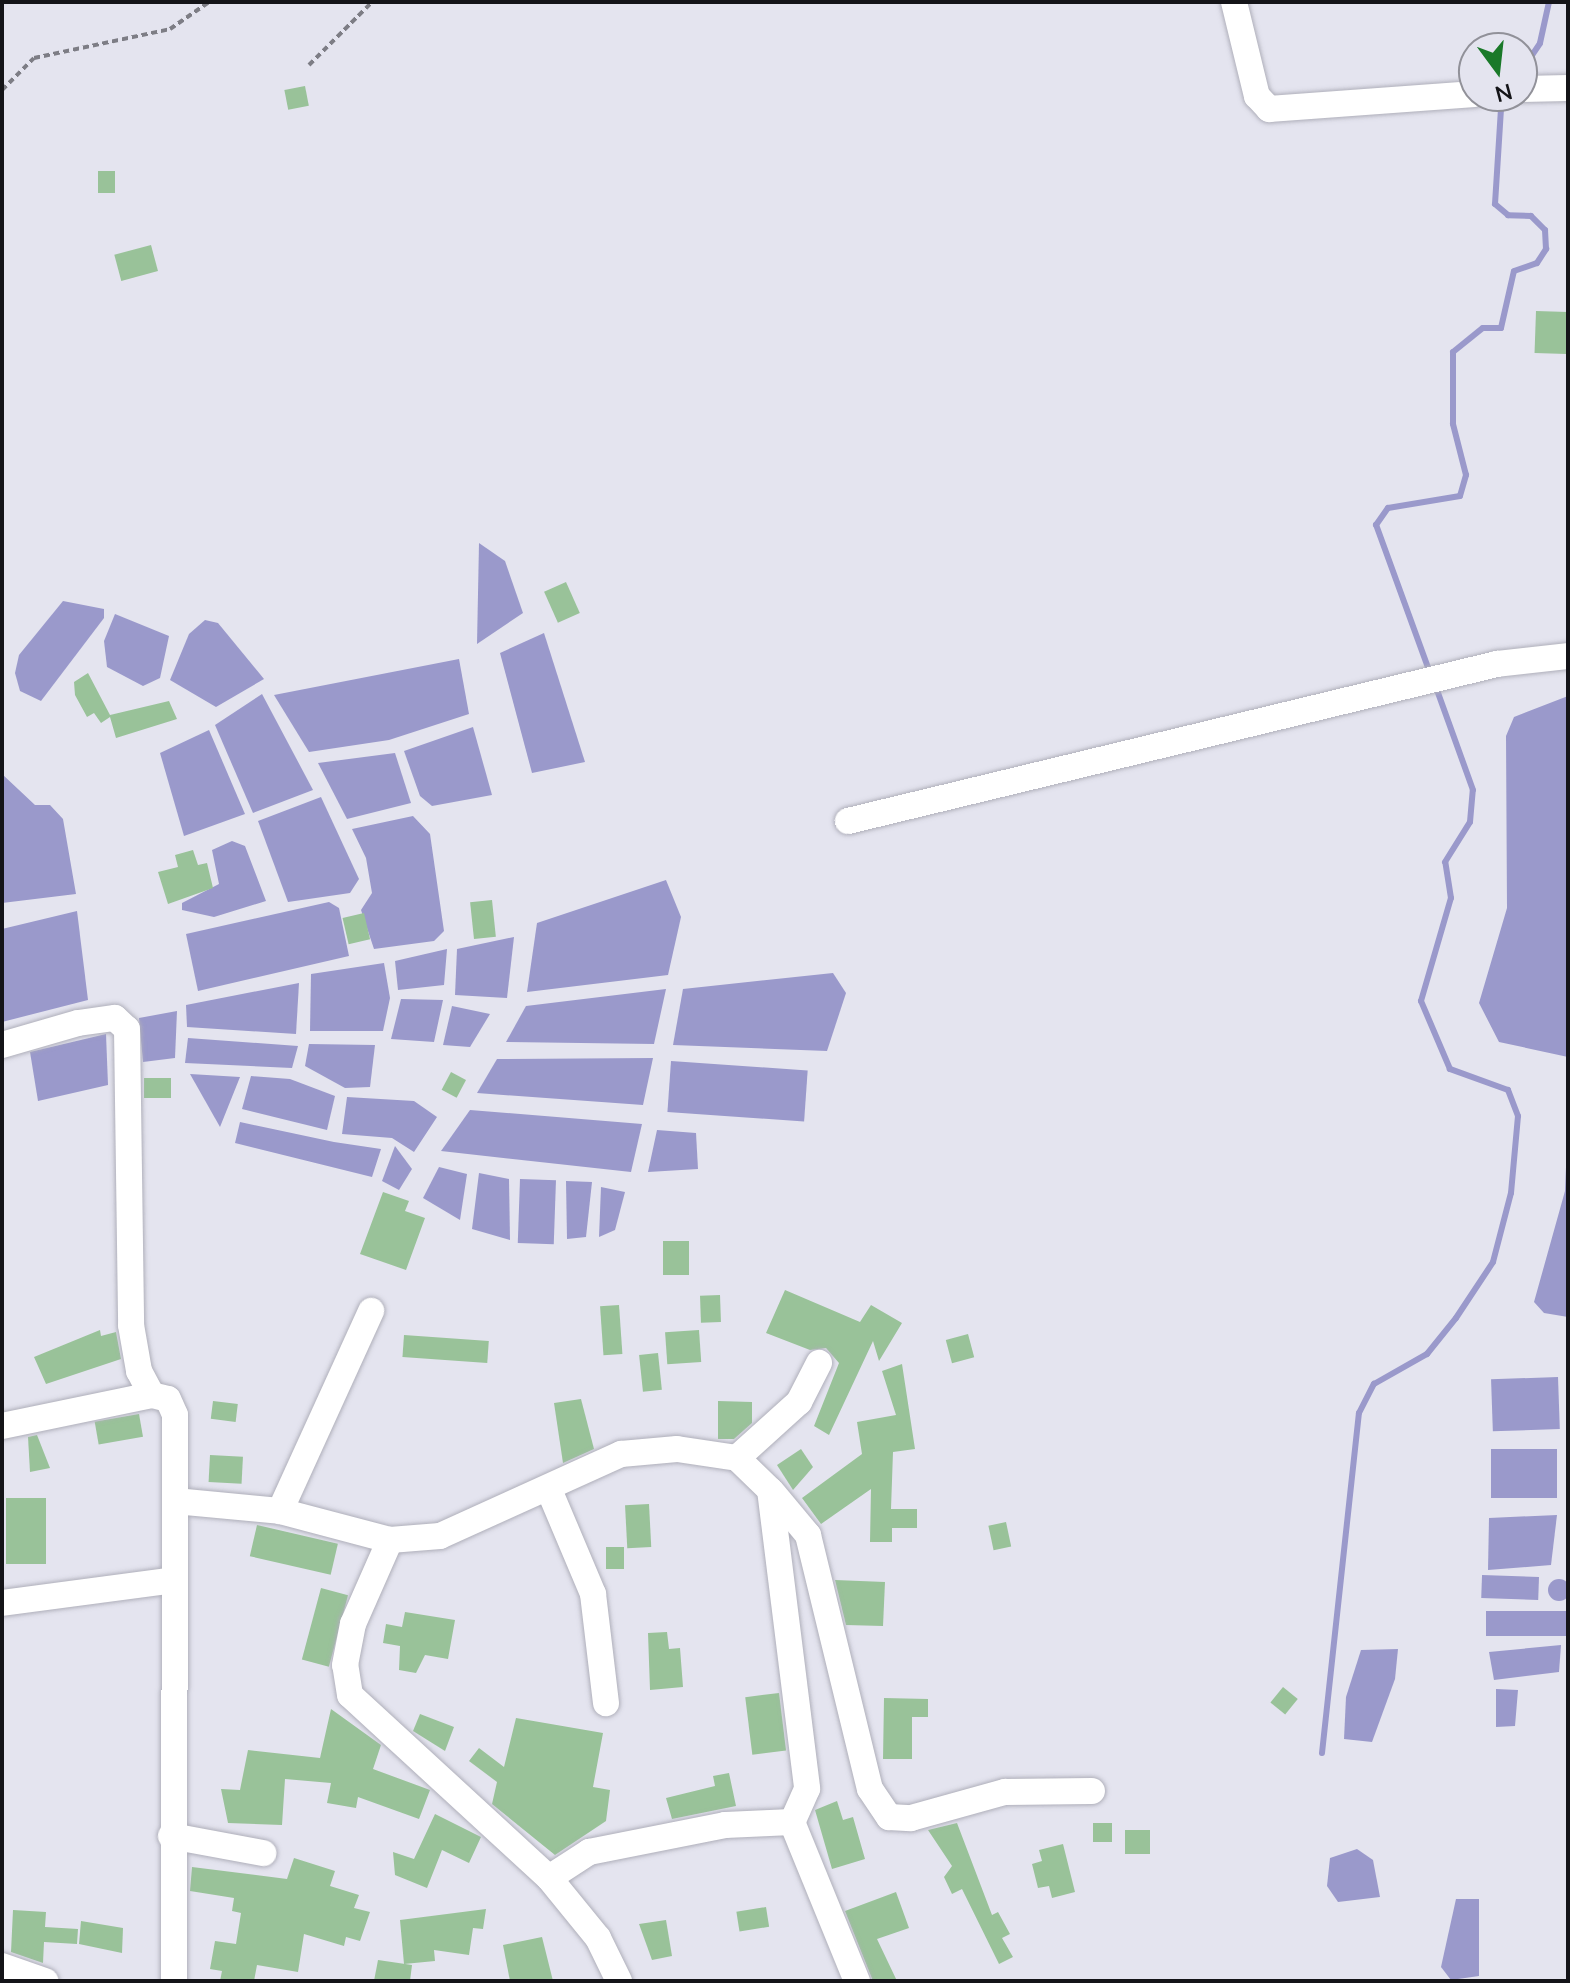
<!DOCTYPE html>
<style>
body{margin:0}
#map{position:relative;width:1570px;height:1983px;overflow:hidden;background:#e4e4ef;font-family:Mulish,sans-serif}
div>[style]{position:absolute}
[style*='--x']{left:calc(var(--x)*1px);top:calc(var(--y)*1px);width:calc(var(--w)*1px);rotate:calc(var(--a)*1deg)}
.water>*{inset:0;background:#9a99cb;transform-origin:0 0}
.round{border-radius:50%}
.stream>*{height:6px;margin:-3px;padding:0 3px;transform-origin:3px;border-radius:3px;background:#9a99cb}
.building>*{inset:0;background:#99c299;transform-origin:0 0}
.path>*{height:4px;margin-top:-2px;transform-origin:0;background:repeating-linear-gradient(90deg,#7d7d85 0 6px,transparent 0 10px)}
.roads{filter:drop-shadow(0 0 2px #afafba) drop-shadow(0 0 2px #afafba)}
.minor>*{height:26px;margin:-13px;padding:0 13px;transform-origin:13px;border-radius:13px;background:#fff}
span{translate:-50% -50%;white-space:nowrap;text-align:center;line-height:1.15;-webkit-text-stroke:6px #e4e4ef;paint-order:stroke}
.frame{position:absolute;inset:0;border:4px solid #141418;pointer-events:none}
.north{position:absolute;left:1458px;top:32px;width:80px;height:80px;box-sizing:border-box;background:#e4e4ef;border:2px solid #919199;border-radius:50%;rotate:165deg;font-size:22px;font-weight:700;line-height:32px;text-align:center;color:#141418}
.north::after{content:'';display:block;margin:auto;width:28px;height:36px;background:#1a7929;clip-path:polygon(50% 0,100% 100%,50% 72%,0 100%)}
</style>
<div id="map">
<div class="water">
<i style="clip-path:polygon(479px 543px,505px 561px,523px 613px,477px 644px)"></i>
<i style="clip-path:polygon(63px 601px,104px 609px,104px 618px,41px 701px,20px 691px,15px 673px,19px 655px)"></i>
<i style="clip-path:polygon(115px 614px,169px 636px,160px 678px,143px 686px,107px 667px,104px 641px)"></i>
<i style="clip-path:polygon(205px 620px,218px 623px,264px 679px,216px 707px,170px 680px,189px 634px)"></i>
<i style="clip-path:polygon(544px 633px,585px 762px,532px 773px,500px 653px)"></i>
<i style="clip-path:polygon(459px 659px,469px 714px,389px 740px,309px 752px,274px 695px)"></i>
<i style="clip-path:polygon(262px 694px,313px 790px,253px 813px,215px 725px)"></i>
<i style="clip-path:polygon(1568px 696px,1568px 1057px,1499px 1042px,1479px 1003px,1507px 908px,1506px 736px,1514px 717px)"></i>
<i style="clip-path:polygon(473px 727px,492px 795px,432px 806px,420px 796px,404px 751px)"></i>
<i style="clip-path:polygon(209px 730px,245px 814px,184px 836px,160px 753px)"></i>
<i style="clip-path:polygon(395px 753px,411px 803px,347px 819px,318px 763px)"></i>
<i style="clip-path:polygon(2px 774px,35px 805px,50px 805px,63px 819px,76px 894px,2px 903px)"></i>
<i style="clip-path:polygon(321px 797px,359px 879px,350px 893px,288px 902px,258px 821px)"></i>
<i style="clip-path:polygon(413px 816px,430px 834px,444px 931px,434px 941px,374px 949px,361px 910px,372px 893px,366px 858px,352px 829px)"></i>
<i style="clip-path:polygon(232px 841px,245px 846px,266px 901px,214px 917px,182px 910px,182px 903px,219px 884px,212px 850px)"></i>
<i style="clip-path:polygon(666px 880px,681px 917px,668px 975px,527px 992px,537px 923px)"></i>
<i style="clip-path:polygon(329px 902px,339px 908px,349px 956px,198px 991px,186px 934px)"></i>
<i style="clip-path:polygon(77px 911px,88px 1000px,2px 1022px,2px 929px)"></i>
<i style="clip-path:polygon(514px 937px,507px 998px,455px 995px,457px 949px)"></i>
<i style="clip-path:polygon(447px 949px,444px 985px,398px 990px,395px 961px)"></i>
<i style="clip-path:polygon(384px 963px,390px 998px,383px 1031px,310px 1031px,311px 974px)"></i>
<i style="clip-path:polygon(833px 973px,846px 993px,827px 1051px,673px 1045px,683px 989px)"></i>
<i style="clip-path:polygon(299px 983px,296px 1034px,187px 1027px,186px 1005px)"></i>
<i style="clip-path:polygon(666px 989px,654px 1044px,506px 1042px,526px 1006px)"></i>
<i style="clip-path:polygon(401px 999px,443px 1000px,434px 1042px,391px 1039px)"></i>
<i style="clip-path:polygon(452px 1006px,490px 1014px,470px 1047px,443px 1045px)"></i>
<i style="clip-path:polygon(177px 1011px,175px 1058px,143px 1062px,139px 1018px)"></i>
<i style="clip-path:polygon(106px 1034px,108px 1085px,38px 1101px,30px 1052px)"></i>
<i style="clip-path:polygon(188px 1038px,298px 1046px,292px 1068px,185px 1063px)"></i>
<i style="clip-path:polygon(309px 1044px,375px 1045px,370px 1087px,345px 1088px,305px 1066px)"></i>
<i style="clip-path:polygon(653px 1058px,643px 1105px,477px 1093px,497px 1059px)"></i>
<i style="left:671px;top:1061px;width:137px;height:51px;rotate:4deg"></i>
<i style="clip-path:polygon(190px 1074px,240px 1077px,220px 1127px)"></i>
<i style="clip-path:polygon(251px 1076px,290px 1079px,335px 1096px,327px 1130px,242px 1109px)"></i>
<i style="clip-path:polygon(347px 1097px,414px 1101px,437px 1117px,414px 1152px,392px 1138px,342px 1134px)"></i>
<i style="clip-path:polygon(470px 1110px,642px 1124px,631px 1172px,441px 1151px)"></i>
<i style="clip-path:polygon(1568px 1118px,1568px 1317px,1544px 1313px,1534px 1302px,1565px 1191px)"></i>
<i style="clip-path:polygon(240px 1122px,334px 1142px,381px 1149px,372px 1177px,235px 1143px)"></i>
<i style="clip-path:polygon(657px 1130px,696px 1133px,698px 1169px,648px 1172px)"></i>
<i style="clip-path:polygon(395px 1146px,412px 1169px,399px 1190px,382px 1181px)"></i>
<i style="clip-path:polygon(439px 1167px,467px 1174px,460px 1220px,423px 1198px)"></i>
<i style="clip-path:polygon(479px 1173px,509px 1179px,510px 1240px,472px 1229px)"></i>
<i style="left:520px;top:1179px;width:36px;height:64px;rotate:2deg"></i>
<i style="clip-path:polygon(566px 1181px,592px 1182px,586px 1237px,567px 1239px)"></i>
<i style="clip-path:polygon(601px 1187px,625px 1192px,615px 1230px,599px 1237px)"></i>
<i style="left:1558px;top:1377px;width:52px;height:67px;rotate:88deg"></i>
<i style="left:1557px;top:1449px;width:49px;height:66px;rotate:90deg"></i>
<i style="clip-path:polygon(1557px 1515px,1551px 1565px,1488px 1570px,1489px 1518px)"></i>
<i style="left:1539px;top:1577px;width:23px;height:57px;rotate:92deg"></i>
<i class="round" style="left:1548px;top:1579px;width:22px;height:22px"></i>
<i style="left:1568px;top:1611px;width:25px;height:82px;rotate:90deg"></i>
<i style="clip-path:polygon(1561px 1645px,1559px 1672px,1494px 1680px,1489px 1652px)"></i>
<i style="clip-path:polygon(1398px 1649px,1395px 1679px,1372px 1742px,1344px 1739px,1346px 1697px,1361px 1650px)"></i>
<i style="clip-path:polygon(1496px 1689px,1518px 1690px,1515px 1726px,1496px 1727px)"></i>
<i style="clip-path:polygon(1357px 1849px,1373px 1860px,1380px 1897px,1338px 1902px,1327px 1886px,1330px 1858px)"></i>
<i style="clip-path:polygon(1456px 1899px,1479px 1899px,1479px 1976px,1451px 1980px,1441px 1967px)"></i>
</div>
<div class="stream">
<i style="--x:1522;--y:70;--w:32;--a:-56"></i>
<i style="--x:1540;--y:43;--w:42;--a:-77.6"></i>
<i style="--x:1430;--y:673;--w:158;--a:-110"></i>
<i style="--x:1376;--y:525;--w:21;--a:-55"></i>
<i style="--x:1388;--y:508;--w:73;--a:-9.5"></i>
<i style="--x:1460;--y:496;--w:22;--a:-74"></i>
<i style="--x:1466;--y:475;--w:53;--a:-104.3"></i>
<i style="--x:1453;--y:424;--w:72;--a:-90"></i>
<i style="--x:1453;--y:352;--w:38;--a:-39"></i>
<i style="--x:1483;--y:328;--w:18;--a:0"></i>
<i style="--x:1501;--y:328;--w:58;--a:-77.2"></i>
<i style="--x:1514;--y:271;--w:24;--a:-19"></i>
<i style="--x:1537;--y:263;--w:17;--a:-57"></i>
<i style="--x:1546;--y:249;--w:19;--a:-93"></i>
<i style="--x:1545;--y:230;--w:20;--a:-135"></i>
<i style="--x:1531;--y:216;--w:23;--a:-178"></i>
<i style="--x:1508;--y:215;--w:17;--a:-140"></i>
<i style="--x:1495;--y:204;--w:96;--a:-86.4"></i>
<i style="--x:1322;--y:1753;--w:342;--a:-83.8"></i>
<i style="--x:1359;--y:1413;--w:33;--a:-63"></i>
<i style="--x:1374;--y:1384;--w:61;--a:-29.5"></i>
<i style="--x:1427;--y:1354;--w:46;--a:-51.1"></i>
<i style="--x:1456;--y:1318;--w:67;--a:-56.5"></i>
<i style="--x:1493;--y:1262;--w:71;--a:-75.4"></i>
<i style="--x:1511;--y:1193;--w:77;--a:-84.8"></i>
<i style="--x:1518;--y:1116;--w:28;--a:-111"></i>
<i style="--x:1508;--y:1090;--w:62;--a:-160.1"></i>
<i style="--x:1450;--y:1069;--w:74;--a:-113.1"></i>
<i style="--x:1421;--y:1001;--w:107;--a:-73.8"></i>
<i style="--x:1451;--y:898;--w:36;--a:-99"></i>
<i style="--x:1445;--y:862;--w:47;--a:-58"></i>
<i style="--x:1470;--y:822;--w:32;--a:-85"></i>
<i style="--x:1473;--y:790;--w:109;--a:-109.8"></i>
</div>
<div class="building">
<i style="left:305px;top:86px;width:20px;height:21px;rotate:79deg"></i>
<i style="left:98px;top:171px;width:17px;height:22px"></i>
<i style="left:151px;top:245px;width:27px;height:38px;rotate:75deg"></i>
<i style="left:1536px;top:311px;width:32px;height:42px;rotate:2deg"></i>
<i style="left:566px;top:582px;width:34px;height:24px;rotate:66deg"></i>
<i style="clip-path:polygon(88px 673px,110px 715px,169px 701px,177px 719px,116px 738px,110px 717px,101px 723px,94px 713px,87px 717px,75px 695px,74px 682px)"></i>
<i style="clip-path:polygon(193px 850px,198px 865px,207px 863px,213px 888px,168px 904px,158px 872px,178px 867px,175px 855px)"></i>
<i style="left:492px;top:900px;width:37px;height:22px;rotate:84deg"></i>
<i style="left:364px;top:913px;width:27px;height:22px;rotate:77deg"></i>
<i style="left:451px;top:1072px;width:17px;height:20px;rotate:28deg"></i>
<i style="left:171px;top:1078px;width:20px;height:27px;rotate:90deg"></i>
<i style="clip-path:polygon(383px 1192px,409px 1201px,405px 1211px,425px 1218px,406px 1270px,360px 1254px)"></i>
<i style="left:663px;top:1241px;width:26px;height:34px"></i>
<i style="clip-path:polygon(785px 1290px,860px 1322px,871px 1305px,902px 1323px,879px 1361px,873px 1341px,829px 1435px,814px 1426px,839px 1363px,826px 1348px,810px 1350px,766px 1333px)"></i>
<i style="left:720px;top:1295px;width:27px;height:20px;rotate:88deg"></i>
<i style="left:619px;top:1305px;width:49px;height:19px;rotate:86deg"></i>
<i style="clip-path:polygon(100px 1330px,101px 1336px,116px 1332px,121px 1359px,46px 1384px,34px 1357px)"></i>
<i style="left:699px;top:1330px;width:32px;height:34px;rotate:86deg"></i>
<i style="left:968px;top:1334px;width:24px;height:23px;rotate:75deg"></i>
<i style="left:404px;top:1335px;width:85px;height:22px;rotate:4deg"></i>
<i style="left:658px;top:1353px;width:37px;height:19px;rotate:84deg"></i>
<i style="clip-path:polygon(902px 1364px,915px 1449px,893px 1452px,891px 1509px,917px 1509px,917px 1528px,892px 1528px,892px 1542px,870px 1542px,871px 1489px,821px 1524px,802px 1498px,862px 1454px,857px 1422px,896px 1415px,882px 1371px)"></i>
<i style="clip-path:polygon(581px 1399px,594px 1449px,563px 1463px,554px 1403px)"></i>
<i style="left:213px;top:1401px;width:25px;height:18px;rotate:7deg"></i>
<i style="clip-path:polygon(718px 1401px,752px 1402px,752px 1423px,734px 1439px,718px 1439px)"></i>
<i style="left:139px;top:1414px;width:23px;height:45px;rotate:80deg"></i>
<i style="clip-path:polygon(37px 1435px,50px 1468px,30px 1472px,28px 1437px)"></i>
<i style="clip-path:polygon(801px 1449px,813px 1467px,793px 1490px,777px 1465px)"></i>
<i style="left:210px;top:1455px;width:33px;height:27px;rotate:3deg"></i>
<i style="left:6px;top:1498px;width:40px;height:66px"></i>
<i style="left:649px;top:1504px;width:43px;height:24px;rotate:87deg"></i>
<i style="left:1006px;top:1522px;width:25px;height:18px;rotate:78deg"></i>
<i style="left:257px;top:1525px;width:83px;height:32px;rotate:13deg"></i>
<i style="left:606px;top:1547px;width:18px;height:22px"></i>
<i style="clip-path:polygon(835px 1580px,885px 1582px,883px 1626px,846px 1625px)"></i>
<i style="left:321px;top:1588px;width:28px;height:74px;rotate:15deg"></i>
<i style="clip-path:polygon(405px 1612px,455px 1620px,448px 1659px,425px 1655px,416px 1673px,399px 1670px,400px 1646px,383px 1643px,386px 1624px,402px 1627px)"></i>
<i style="clip-path:polygon(667px 1632px,669px 1649px,680px 1648px,683px 1687px,650px 1690px,648px 1633px)"></i>
<i style="left:1283px;top:1687px;width:19px;height:20px;rotate:39deg"></i>
<i style="left:779px;top:1693px;width:58px;height:34px;rotate:83deg"></i>
<i style="clip-path:polygon(884px 1698px,928px 1699px,928px 1717px,912px 1717px,912px 1759px,883px 1759px)"></i>
<i style="clip-path:polygon(331px 1709px,381px 1745px,373px 1769px,430px 1790px,419px 1819px,358px 1797px,356px 1808px,327px 1803px,331px 1783px,285px 1779px,282px 1825px,228px 1823px,221px 1789px,240px 1790px,248px 1750px,320px 1758px)"></i>
<i style="clip-path:polygon(420px 1714px,454px 1727px,445px 1751px,413px 1731px)"></i>
<i style="clip-path:polygon(516px 1718px,603px 1733px,593px 1787px,610px 1790px,606px 1821px,555px 1855px,492px 1804px,497px 1782px,469px 1761px,479px 1748px,504px 1767px)"></i>
<i style="clip-path:polygon(729px 1773px,736px 1806px,672px 1819px,666px 1798px,715px 1786px,713px 1776px)"></i>
<i style="clip-path:polygon(837px 1801px,843px 1820px,853px 1817px,865px 1859px,832px 1869px,815px 1810px)"></i>
<i style="clip-path:polygon(435px 1814px,481px 1837px,469px 1863px,442px 1850px,427px 1888px,395px 1875px,393px 1852px,414px 1859px)"></i>
<i style="clip-path:polygon(957px 1823px,992px 1915px,998px 1912px,1010px 1934px,1002px 1938px,1013px 1957px,999px 1964px,962px 1889px,952px 1894px,944px 1877px,952px 1866px,928px 1830px)"></i>
<i style="left:1093px;top:1823px;width:19px;height:19px"></i>
<i style="left:1125px;top:1830px;width:25px;height:24px"></i>
<i style="clip-path:polygon(1063px 1844px,1075px 1892px,1052px 1898px,1049px 1886px,1038px 1888px,1032px 1864px,1042px 1861px,1039px 1850px)"></i>
<i style="clip-path:polygon(294px 1858px,335px 1871px,330px 1886px,359px 1895px,354px 1908px,370px 1912px,360px 1941px,346px 1937px,344px 1946px,304px 1934px,298px 1972px,257px 1965px,254px 1981px,220px 1981px,222px 1971px,210px 1969px,215px 1941px,236px 1944px,241px 1913px,232px 1911px,234px 1898px,190px 1891px,192px 1867px,287px 1879px)"></i>
<i style="clip-path:polygon(896px 1892px,909px 1928px,877px 1939px,897px 1981px,873px 1981px,845px 1911px)"></i>
<i style="left:766px;top:1907px;width:20px;height:30px;rotate:81deg"></i>
<i style="clip-path:polygon(486px 1909px,483px 1929px,473px 1928px,469px 1955px,434px 1950px,435px 1961px,404px 1964px,400px 1920px)"></i>
<i style="clip-path:polygon(13px 1910px,46px 1912px,45px 1927px,78px 1929px,77px 1944px,44px 1942px,43px 1963px,11px 1952px)"></i>
<i style="clip-path:polygon(666px 1920px,672px 1956px,652px 1960px,639px 1924px)"></i>
<i style="clip-path:polygon(81px 1921px,123px 1928px,122px 1953px,79px 1944px)"></i>
<i style="clip-path:polygon(542px 1937px,553px 1981px,510px 1981px,503px 1945px)"></i>
<i style="clip-path:polygon(378px 1960px,412px 1965px,410px 1981px,374px 1981px)"></i>
</div>
<div class="path">
<i style="--x:309;--y:65;--w:89;--a:-45"></i>
<i style="--x:2;--y:90;--w:45;--a:-45"></i>
<i style="--x:34;--y:58;--w:139;--a:-12"></i>
<i style="--x:170;--y:29;--w:47;--a:-34.7"></i>
</div>
<div class="roads">
<div class="minor">
<i style="--x:1234;--y:2;--w:97;--a:76.3"></i>
<i style="--x:1257;--y:96;--w:18;--a:47"></i>
<i style="--x:1269;--y:109;--w:206;--a:-4.2"></i>
<i style="--x:1522;--y:89;--w:46;--a:-1.2"></i>
<i style="--x:848;--y:821;--w:668;--a:-13.6"></i>
<i style="--x:1497;--y:664;--w:71;--a:-6.4"></i>
<i style="--x:2;--y:1045;--w:79;--a:-16.1"></i>
<i style="--x:78;--y:1023;--w:37;--a:-8"></i>
<i style="--x:115;--y:1018;--w:16;--a:43"></i>
<i style="--x:127;--y:1029;--w:296;--a:89.2"></i>
<i style="--x:131;--y:1325;--w:47;--a:80.1"></i>
<i style="--x:139;--y:1371;--w:27;--a:62"></i>
<i style="--x:2;--y:1426;--w:153;--a:-11.7"></i>
<i style="--x:152;--y:1395;--w:16;--a:14"></i>
<i style="--x:168;--y:1399;--w:17;--a:66"></i>
<i style="--x:175;--y:1415;--w:566;--a:90.1"></i>
<i style="--x:737;--y:1458;--w:84;--a:-42.1"></i>
<i style="--x:799;--y:1402;--w:44;--a:-62.9"></i>
<i style="--x:550;--y:1492;--w:111;--a:67.1"></i>
<i style="--x:593;--y:1594;--w:110;--a:83.2"></i>
<i style="--x:773;--y:1493;--w:55;--a:50.2"></i>
<i style="--x:808;--y:1535;--w:261;--a:76.3"></i>
<i style="--x:870;--y:1789;--w:34;--a:56"></i>
<i style="--x:889;--y:1817;--w:22;--a:3"></i>
<i style="--x:911;--y:1818;--w:98;--a:-15.5"></i>
<i style="--x:1005;--y:1792;--w:87;--a:-0.7"></i>
<i style="--x:175;--y:1501;--w:105;--a:5.4"></i>
<i style="--x:280;--y:1511;--w:114;--a:14.8"></i>
<i style="--x:280;--y:1511;--w:220;--a:-65.5"></i>
<i style="--x:2;--y:1603;--w:174;--a:-7.6"></i>
<i style="--x:171;--y:1836;--w:94;--a:10.5"></i>
<i style="--x:549;--y:1878;--w:48;--a:-33"></i>
<i style="--x:589;--y:1852;--w:139;--a:-11.2"></i>
<i style="--x:725;--y:1825;--w:67;--a:-2.6"></i>
<i style="--x:2;--y:1966;--w:46;--a:19.2"></i>
<i style="--x:619;--y:1981;--w:48;--a:-116"></i>
<i style="--x:598;--y:1938;--w:77;--a:-129.2"></i>
<i style="--x:549;--y:1878;--w:270;--a:-137.4"></i>
<i style="--x:350;--y:1695;--w:30;--a:-99"></i>
<i style="--x:345;--y:1665;--w:42;--a:-79"></i>
<i style="--x:353;--y:1624;--w:92;--a:-66.2"></i>
<i style="--x:390;--y:1540;--w:50;--a:-4.6"></i>
<i style="--x:440;--y:1536;--w:199;--a:-24.4"></i>
<i style="--x:621;--y:1454;--w:56;--a:-5.1"></i>
<i style="--x:677;--y:1449;--w:61;--a:8.5"></i>
<i style="--x:737;--y:1458;--w:46;--a:44.1"></i>
<i style="--x:770;--y:1490;--w:301;--a:82.9"></i>
<i style="--x:807;--y:1789;--w:36;--a:114"></i>
<i style="--x:792;--y:1822;--w:172;--a:67.8"></i>
</div>
</div>
<div class="frame"></div>
<div class="north">N</div>
</div>
